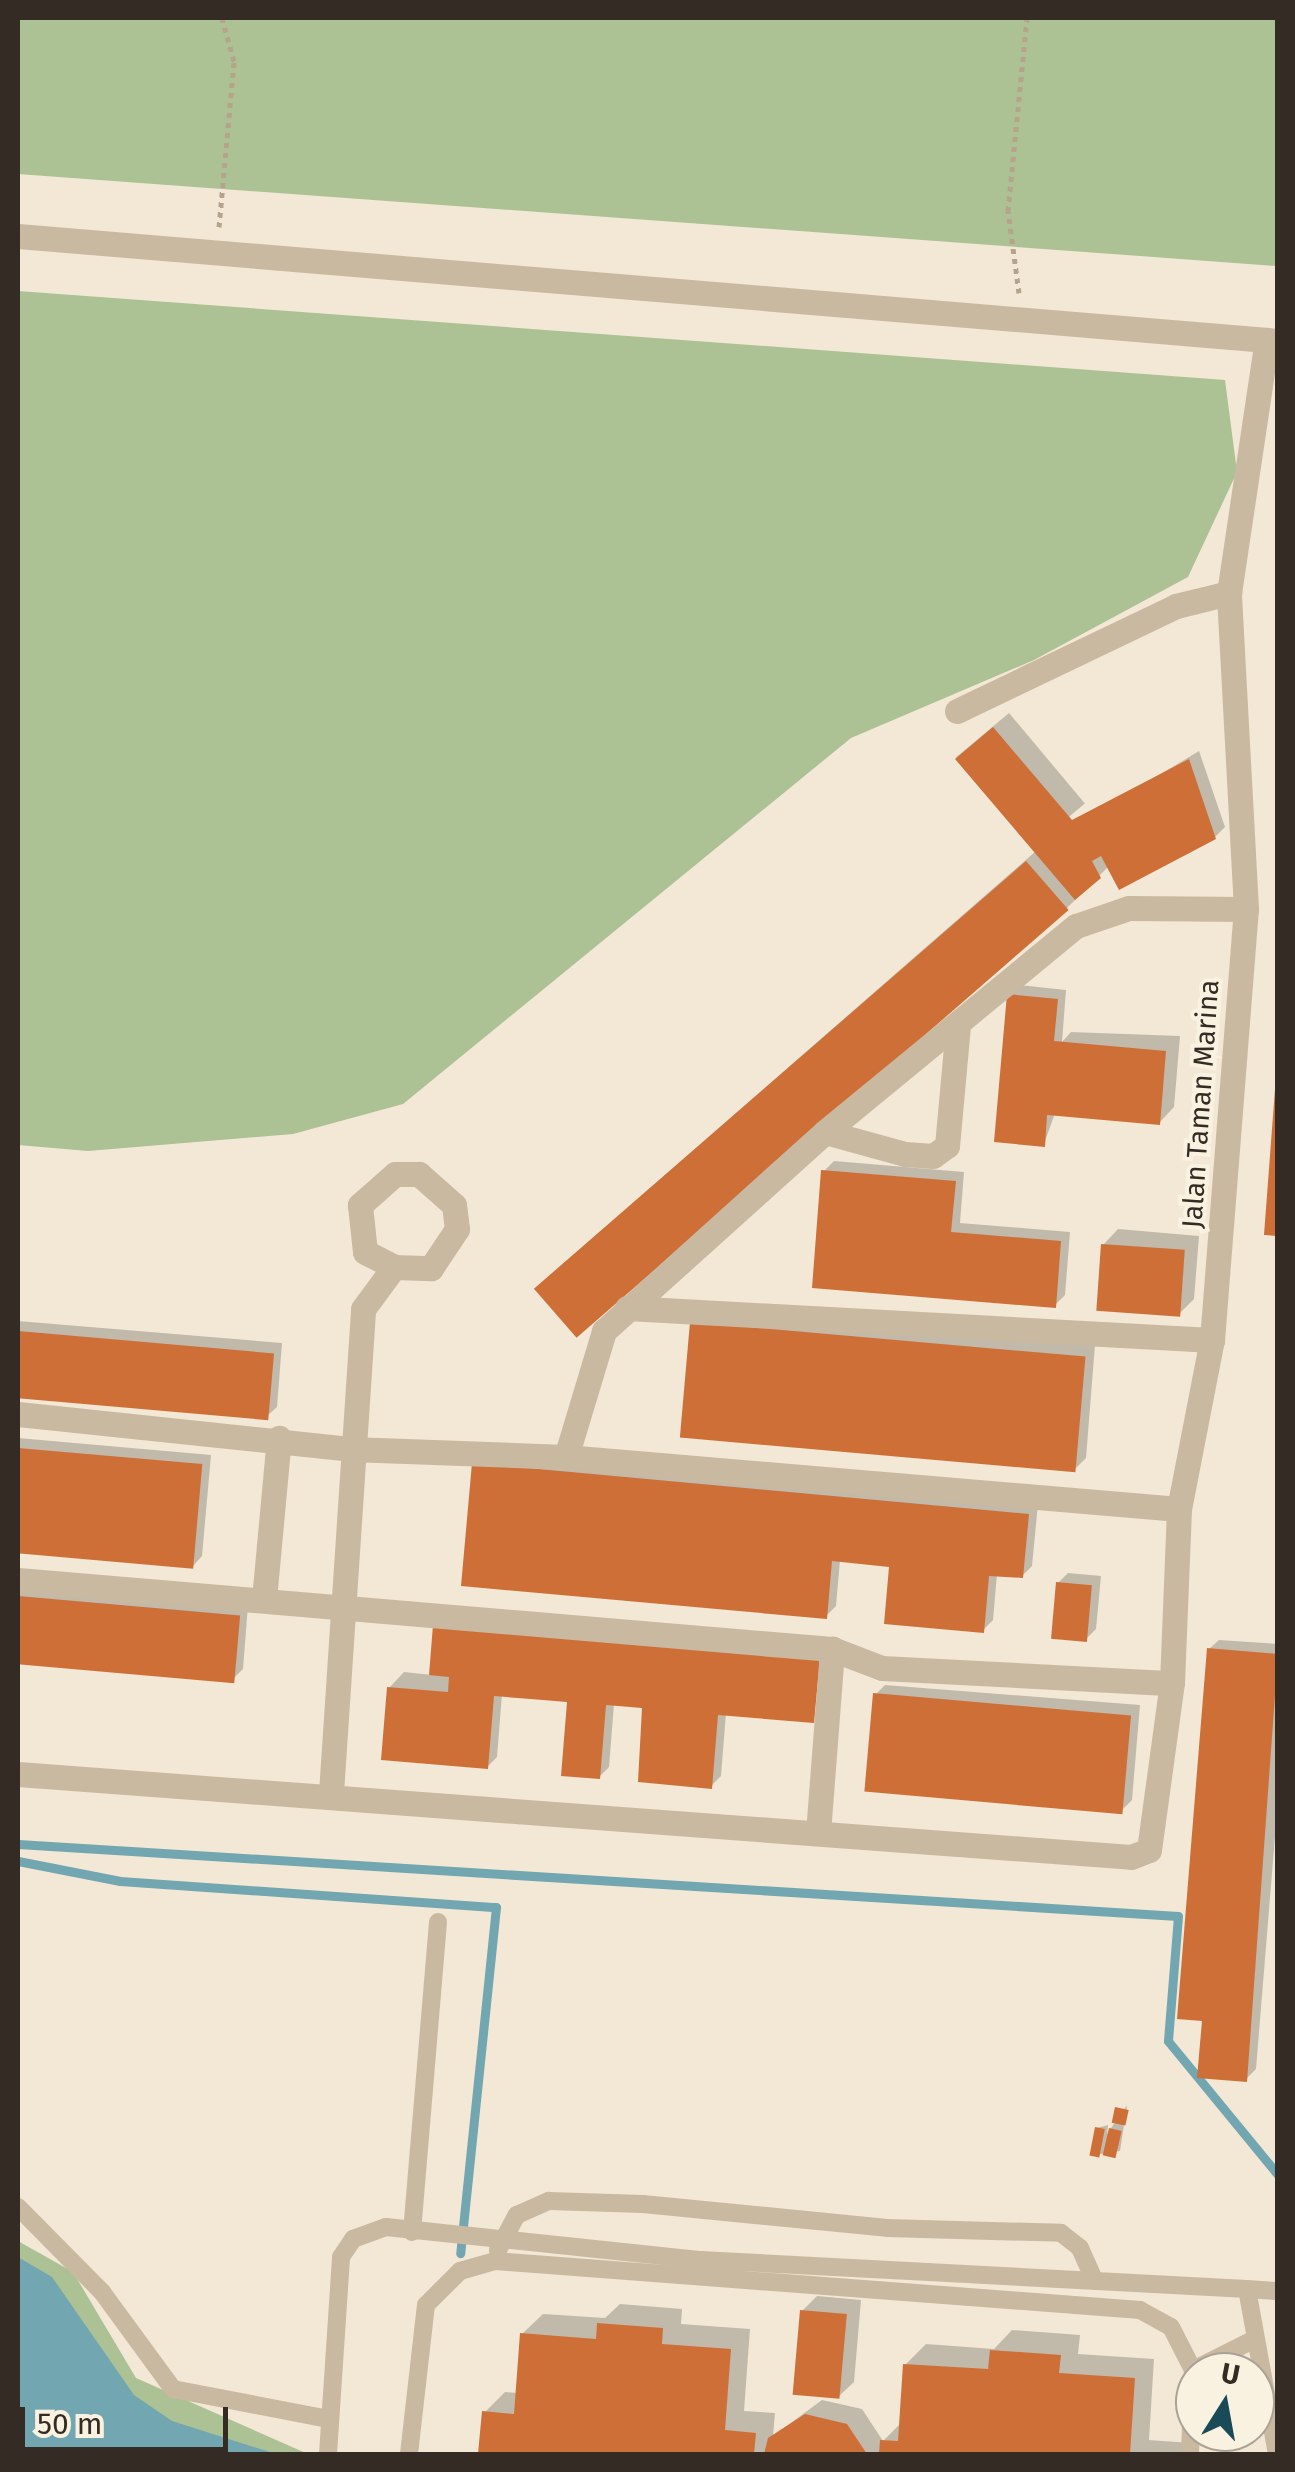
<!DOCTYPE html>
<style>
body{margin:0}
#map{position:relative;width:1295px;height:2472px;overflow:hidden;background:#f2e8d5;font-family:"Fira Sans",sans-serif}
div>[style]{position:absolute}
[style*='--x']{left:calc(var(--x)*1px);top:calc(var(--y)*1px);width:calc(var(--w)*1px);rotate:calc(var(--a)*1deg)}
.green>*{inset:0;background:#acc194}
.water>*{inset:0;background:#72a6b0}
.shadow>*{inset:0;background:#0003;transform-origin:0 0}
.stream>*{height:9px;margin:-4.5px;padding:0 4.5px;transform-origin:4.5px;border-radius:4.5px;background:#72a6b0}
.building>*{inset:0;background:#ce6f37;transform-origin:0 0}
.path>*{height:5px;margin-top:-2.5px;transform-origin:0;background:repeating-linear-gradient(90deg,#b6a38b 0 5px,transparent 0 10px)}
.service>*{height:18px;margin:-9px;padding:0 9px;transform-origin:9px;border-radius:9px;background:#cab9a1}
.minor>*{height:25px;margin:-12.5px;padding:0 12.5px;transform-origin:12.5px;border-radius:12.5px;background:#cab9a1}
span{translate:-50% -50%;white-space:nowrap;text-align:center;line-height:1.15;-webkit-text-stroke:8px #faf2e1;paint-order:stroke}
.street-label{font-size:28px;color:#342b24}
.frame{position:absolute;inset:0;border:20px solid #342b24;pointer-events:none}
.north{position:absolute;left:1175px;top:2352px;width:100px;height:100px;box-sizing:border-box;background:#faf2e1;border:2px solid #aba295;border-radius:50%;rotate:11deg;font-size:28px;font-weight:700;line-height:40px;text-align:center;color:#342b24}
.north::after{content:'';display:block;margin:auto;width:35px;height:45px;background:#184b57;clip-path:polygon(50% 0,100% 100%,50% 72%,0 100%)}
.scale{position:absolute;left:20px;top:2407px;width:208px;height:45px;box-sizing:border-box;border:5px solid #342b24;border-top:0;padding-left:12px;font-size:30px;line-height:35px;white-space:nowrap;color:#342b24;-webkit-text-stroke:8px #faf2e1;paint-order:stroke}
</style>
<div id="map">
<div class="green">
<i style="clip-path:polygon(18px 18px,1277px 18px,1277px 266px,18px 174px)"></i>
<i style="clip-path:polygon(18px 291px,1225px 380px,1237px 472px,1188px 577px,1034px 660px,851px 738px,403px 1104px,293px 1134px,88px 1151px,18px 1145px)"></i>
<i style="clip-path:polygon(18px 2241px,73px 2272px,136px 2378px,308px 2454px,18px 2454px)"></i>
</div>
<div class="water">
<i style="clip-path:polygon(18px 2257px,52px 2277px,134px 2395px,172px 2421px,276px 2454px,18px 2454px)"></i>
</div>
<div class="shadow">
<i style="left:1009px;top:713px;width:118px;height:69px;rotate:50deg"></i>
<i style="clip-path:polygon(1199px 751px,1225px 827px,1215px 837px,1109px 866px,1067px 908px,546px 1279px,1044px 844px)"></i>
<i style="clip-path:polygon(1019px 985px,1066px 990px,1062px 1042px,1071px 1032px,1180px 1036px,1174px 1107px,1159px 1123px,1055px 1113px,1044px 1144px,1009px 995px)"></i>
<i style="clip-path:polygon(834px 1161px,964px 1172px,960px 1223px,1070px 1232px,1065px 1295px,1055px 1305px,824px 1171px)"></i>
<i style="clip-path:polygon(1118px 1229px,1199px 1236px,1194px 1299px,1179px 1314px,1103px 1245px)"></i>
<i style="clip-path:polygon(18px 1321px,282px 1343px,277px 1407px,267px 1416px,18px 1396px)"></i>
<i style="clip-path:polygon(693px 1323px,1095px 1345px,1086px 1458px,1076px 1468px)"></i>
<i style="clip-path:polygon(18px 1438px,211px 1455px,202px 1556px,193px 1566px,18px 1551px)"></i>
<i style="clip-path:polygon(475px 1465px,913px 1487px,1038px 1504px,1032px 1566px,1022px 1576px,997px 1574px,993px 1620px,983px 1630px,892px 1564px,840px 1560px,836px 1606px,826px 1616px)"></i>
<i style="clip-path:polygon(1068px 1573px,1101px 1576px,1096px 1629px,1086px 1639px,1058px 1583px)"></i>
<i style="clip-path:polygon(18px 1586px,248px 1605px,243px 1669px,233px 1679px,18px 1661px)"></i>
<i style="clip-path:polygon(436px 1627px,726px 1713px,721px 1776px,711px 1786px,645px 1706px,614px 1704px,609px 1767px,599px 1777px,570px 1700px,502px 1694px,497px 1757px,487px 1767px,389px 1688px,404px 1672px,432px 1675px)"></i>
<i style="clip-path:polygon(1219px 1640px,1278px 1644px,1278px 1800px,1256px 2069px,1246px 2079px,1204px 2019px,1209px 1649px)"></i>
<i style="clip-path:polygon(885px 1685px,1140px 1705px,1132px 1800px,1122px 1810px,875px 1695px)"></i>
<i style="clip-path:polygon(1127px 2105px,1120px 2151px,1100px 2154px,1097px 2128px,1108px 2125px,1107px 2134px)"></i>
<i style="clip-path:polygon(817px 2296px,861px 2300px,854px 2382px,838px 2397px,802px 2311px)"></i>
<i style="clip-path:polygon(620px 2304px,682px 2309px,681px 2324px,750px 2329px,744px 2411px,775px 2413px,773px 2436px,822px 2400px,862px 2409px,883px 2441px,902px 2422px,905px 2365px,926px 2344px,994px 2349px,1012px 2330px,1080px 2335px,1078px 2354px,1154px 2359px,1149px 2440px,1191px 2443px,1190px 2454px,481px 2454px,484px 2413px,505px 2392px,518px 2393px,522px 2334px,543px 2314px,605px 2318px)"></i>
</div>
<div class="stream">
<i style="--x:18;--y:1844;--w:1162;--a:3.55"></i>
<i style="--x:1178;--y:1916;--w:125;--a:94.6"></i>
<i style="--x:1168;--y:2041;--w:173;--a:50.6"></i>
<i style="--x:18;--y:1861;--w:104;--a:11.1"></i>
<i style="--x:120;--y:1881;--w:377;--a:4"></i>
<i style="--x:496;--y:1907;--w:348;--a:95.9"></i>
</div>
<div class="building">
<i style="clip-path:polygon(993px 727px,1072px 820px,1189px 759px,1216px 839px,1119px 890px,1101px 856px,1092px 861px,1101px 878px,1075px 900px,955px 759px)"></i>
<i style="left:1026px;top:861px;width:65px;height:652px;rotate:49deg"></i>
<i style="clip-path:polygon(1007px 994px,1058px 999px,1054px 1041px,1166px 1051px,1160px 1125px,1047px 1115px,1045px 1147px,994px 1142px)"></i>
<i style="clip-path:polygon(1275px 1089px,1278px 1089px,1278px 1236px,1264px 1235px)"></i>
<i style="clip-path:polygon(821px 1170px,956px 1181px,951px 1232px,1061px 1241px,1056px 1308px,812px 1288px)"></i>
<i style="left:1101px;top:1244px;width:84px;height:67px;rotate:4deg"></i>
<i style="left:690px;top:1322px;width:397px;height:116px;rotate:5deg"></i>
<i style="left:18px;top:1331px;width:257px;height:67px;rotate:5deg"></i>
<i style="left:18px;top:1448px;width:185px;height:105px;rotate:5deg"></i>
<i style="clip-path:polygon(472px 1463px,1029px 1514px,1023px 1578px,989px 1576px,984px 1633px,884px 1624px,889px 1567px,832px 1561px,827px 1619px,461px 1586px)"></i>
<i style="left:1056px;top:1582px;width:36px;height:57px;rotate:5deg"></i>
<i style="left:18px;top:1596px;width:223px;height:68px;rotate:5deg"></i>
<i style="clip-path:polygon(433px 1625px,820px 1658px,814px 1723px,718px 1715px,712px 1789px,638px 1782px,642px 1708px,606px 1705px,600px 1779px,561px 1776px,567px 1702px,543px 1700px,494px 1696px,488px 1769px,381px 1760px,387px 1687px,448px 1692px,449px 1677px,429px 1675px)"></i>
<i style="clip-path:polygon(1207px 1648px,1278px 1654px,1247px 2082px,1197px 2078px,1202px 2021px,1177px 2019px)"></i>
<i style="left:873px;top:1693px;width:259px;height:99px;rotate:5deg"></i>
<i style="left:1115px;top:2107px;width:14px;height:16px;rotate:12deg"></i>
<i style="left:1095px;top:2127px;width:10px;height:29px;rotate:11deg"></i>
<i style="left:1109px;top:2128px;width:13px;height:28px;rotate:13deg"></i>
<i style="left:800px;top:2310px;width:47px;height:85px;rotate:5deg"></i>
<i style="clip-path:polygon(597px 2323px,663px 2328px,662px 2344px,731px 2349px,725px 2430px,756px 2433px,754px 2454px,478px 2454px,482px 2411px,514px 2414px,520px 2333px,596px 2339px)"></i>
<i style="clip-path:polygon(990px 2350px,1061px 2355px,1059px 2373px,1135px 2378px,1130px 2454px,879px 2454px,880px 2440px,898px 2441px,903px 2364px,988px 2369px)"></i>
<i style="clip-path:polygon(805px 2414px,847px 2424px,867px 2454px,764px 2454px,768px 2438px)"></i>
</div>
<div class="path">
<i style="--x:219;--y:227;--w:167;--a:-84.8"></i>
<i style="--x:234;--y:61;--w:45;--a:-105.6"></i>
<i style="--x:1019;--y:293;--w:83;--a:-97.6"></i>
<i style="--x:1008;--y:211;--w:194;--a:-84.4"></i>
</div>
<div class="service">
<i style="--x:18;--y:2207;--w:120;--a:45.3"></i>
<i style="--x:102;--y:2292;--w:120;--a:53.8"></i>
<i style="--x:173;--y:2389;--w:159;--a:10.9"></i>
<i style="--x:412;--y:2232;--w:311;--a:-85.2"></i>
<i style="--x:498;--y:2250;--w:40;--a:-62"></i>
<i style="--x:517;--y:2215;--w:35;--a:-24"></i>
<i style="--x:549;--y:2201;--w:94;--a:1.8"></i>
<i style="--x:643;--y:2204;--w:245;--a:5.6"></i>
<i style="--x:887;--y:2228;--w:174;--a:1.6"></i>
<i style="--x:1061;--y:2233;--w:24;--a:38"></i>
<i style="--x:1080;--y:2248;--w:36;--a:66"></i>
<i style="--x:1247;--y:2289;--w:31;--a:4"></i>
<i style="--x:328;--y:2454;--w:197;--a:-86.2"></i>
<i style="--x:341;--y:2257;--w:22;--a:-56"></i>
<i style="--x:353;--y:2239;--w:35;--a:-20"></i>
<i style="--x:386;--y:2227;--w:317;--a:6"></i>
<i style="--x:701;--y:2260;--w:547;--a:3.04"></i>
<i style="--x:1247;--y:2289;--w:168;--a:79.7"></i>
<i style="--x:409;--y:2454;--w:150;--a:-83.5"></i>
<i style="--x:426;--y:2305;--w:48;--a:-45"></i>
<i style="--x:460;--y:2271;--w:36;--a:-16"></i>
<i style="--x:495;--y:2261;--w:647;--a:4.34"></i>
<i style="--x:1140;--y:2310;--w:35;--a:29"></i>
<i style="--x:1171;--y:2327;--w:48;--a:62.9"></i>
<i style="--x:1190;--y:2454;--w:84;--a:-88"></i>
<i style="--x:1193;--y:2370;--w:69;--a:-26.6"></i>
</div>
<div class="minor">
<i style="--x:18;--y:236;--w:1264;--a:4.76"></i>
<i style="--x:957;--y:711;--w:243;--a:-25.6"></i>
<i style="--x:1176;--y:606;--w:55;--a:-13.8"></i>
<i style="--x:825;--y:1132;--w:83;--a:15.4"></i>
<i style="--x:905;--y:1154;--w:28;--a:4"></i>
<i style="--x:933;--y:1156;--w:17;--a:-36"></i>
<i style="--x:947;--y:1146;--w:122;--a:-84.8"></i>
<i style="--x:627;--y:1308;--w:586;--a:3.13"></i>
<i style="--x:18;--y:1414;--w:334;--a:6"></i>
<i style="--x:350;--y:1449;--w:216;--a:2.1"></i>
<i style="--x:566;--y:1457;--w:615;--a:4.85"></i>
<i style="--x:566;--y:1457;--w:132;--a:-73.2"></i>
<i style="--x:604;--y:1331;--w:297;--a:-42"></i>
<i style="--x:825;--y:1132;--w:325;--a:-39.4"></i>
<i style="--x:1076;--y:926;--w:56;--a:-18.8"></i>
<i style="--x:1129;--y:908;--w:117;--a:0.5"></i>
<i style="--x:18;--y:1580;--w:817;--a:4.85"></i>
<i style="--x:832;--y:1649;--w:53;--a:20.8"></i>
<i style="--x:882;--y:1668;--w:290;--a:3"></i>
<i style="--x:264;--y:1599;--w:162;--a:-84.7"></i>
<i style="--x:18;--y:1774;--w:1116;--a:4.26"></i>
<i style="--x:1131;--y:1857;--w:19;--a:-21"></i>
<i style="--x:1149;--y:1850;--w:169;--a:-82.2"></i>
<i style="--x:1172;--y:1683;--w:174;--a:-87.7"></i>
<i style="--x:1179;--y:1509;--w:172;--a:-79"></i>
<i style="--x:1212;--y:1340;--w:432;--a:-85.5"></i>
<i style="--x:1246;--y:909;--w:316;--a:-93.1"></i>
<i style="--x:1229;--y:593;--w:256;--a:-81.5"></i>
<i style="--x:331;--y:1793;--w:485;--a:-86.2"></i>
<i style="--x:363;--y:1309;--w:52;--a:-53.6"></i>
<i style="--x:394;--y:1267;--w:37;--a:2"></i>
<i style="--x:431;--y:1268;--w:47;--a:-56.3"></i>
<i style="--x:457;--y:1229;--w:24;--a:-97"></i>
<i style="--x:454;--y:1205;--w:47;--a:-138.5"></i>
<i style="--x:419;--y:1174;--w:24;--a:180"></i>
<i style="--x:395;--y:1174;--w:47;--a:138.5"></i>
<i style="--x:360;--y:1205;--w:47;--a:83.9"></i>
<i style="--x:365;--y:1252;--w:33;--a:27"></i>
<i style="--x:818;--y:1833;--w:185;--a:-85.6"></i>
</div>
<div class="street-label">
<span style="left:1201px;top:1104px;rotate:-86deg">Jalan Taman Marina</span>
</div>
<div class="frame"></div>
<div class="north">U</div>
<div class="scale">50 m</div>
</div>
